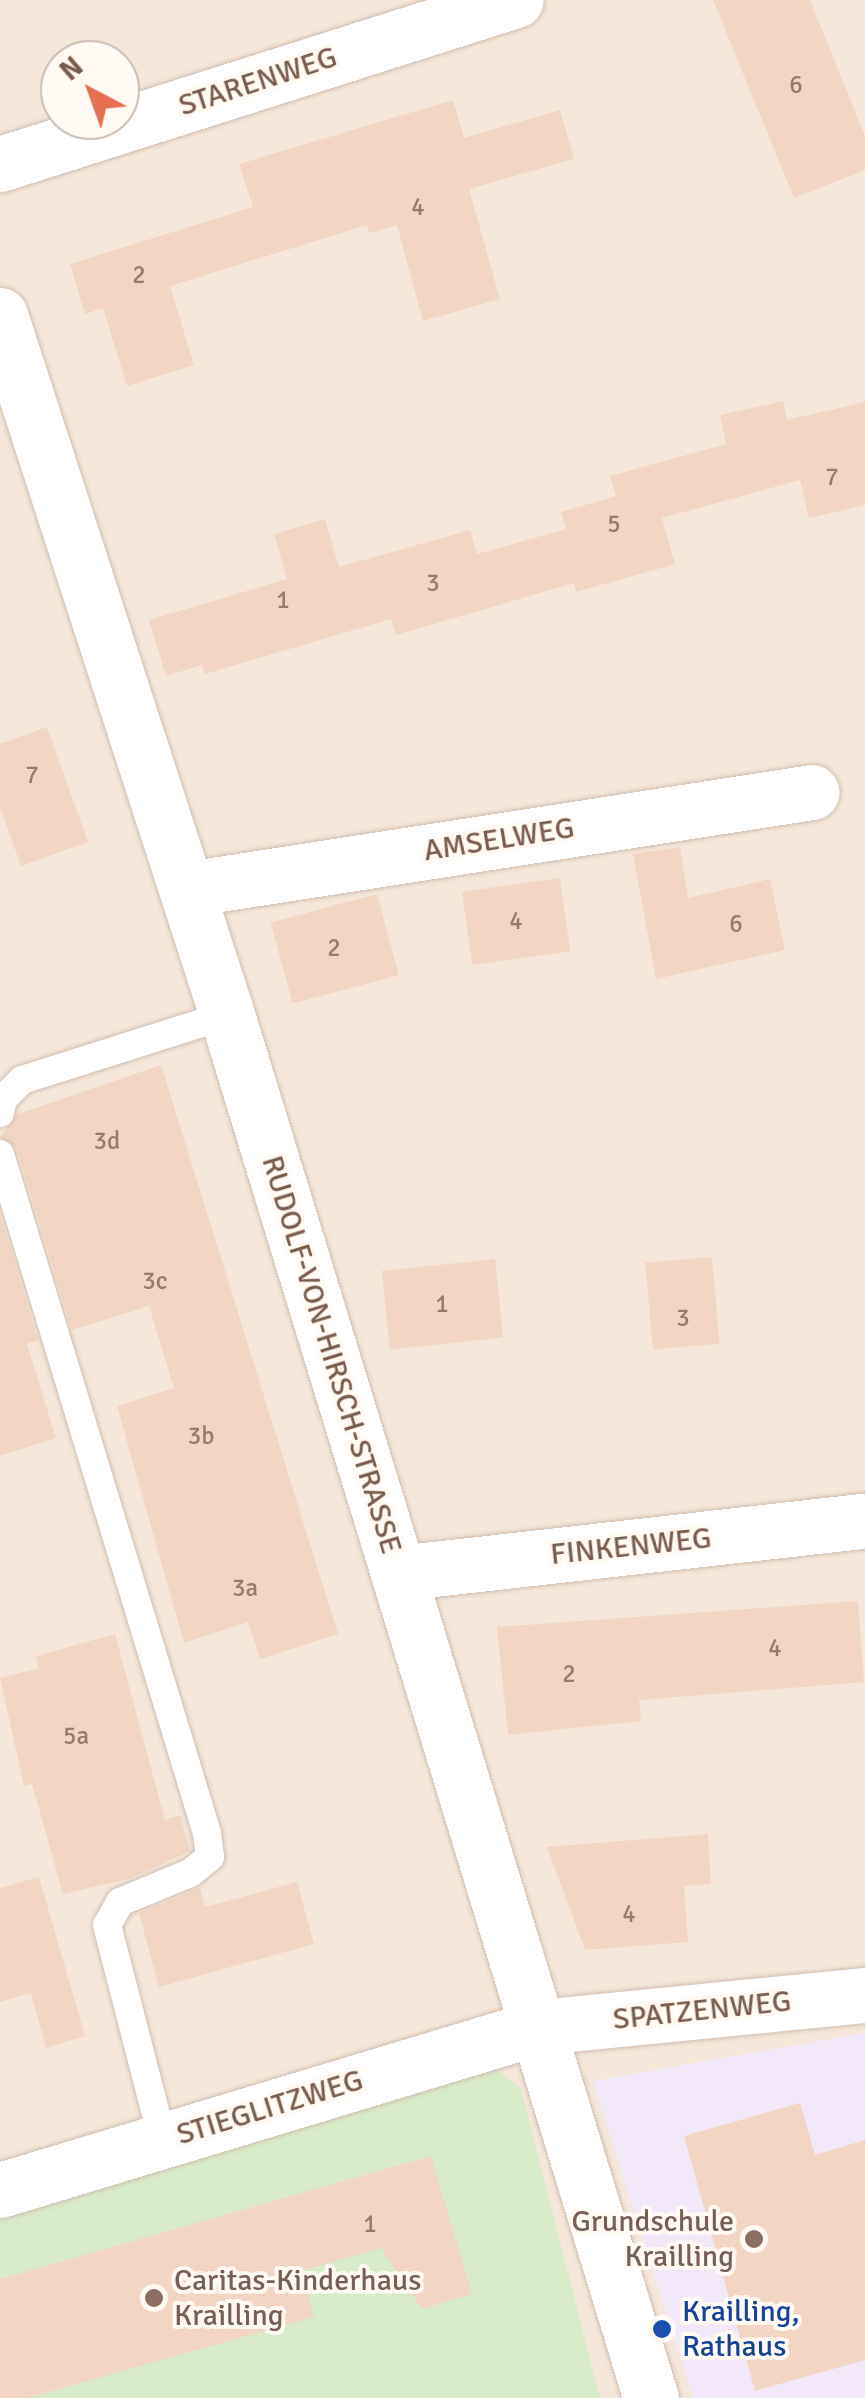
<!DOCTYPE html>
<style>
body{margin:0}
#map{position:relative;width:865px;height:2398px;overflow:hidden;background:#fdf6ec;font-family:Signika,sans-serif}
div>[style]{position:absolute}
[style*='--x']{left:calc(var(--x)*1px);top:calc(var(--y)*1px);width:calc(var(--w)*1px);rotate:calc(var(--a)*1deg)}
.residential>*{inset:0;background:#f5e8da}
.education>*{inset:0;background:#f3e8fa}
.green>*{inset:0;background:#d8ecc9}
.building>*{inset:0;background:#f3d5c3;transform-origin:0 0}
.roads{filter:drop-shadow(0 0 2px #d1beb0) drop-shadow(0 0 2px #d1beb0)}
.service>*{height:28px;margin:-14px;padding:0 14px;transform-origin:14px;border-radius:14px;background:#fff}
.minor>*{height:55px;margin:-27.5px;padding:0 27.5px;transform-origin:27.5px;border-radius:27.5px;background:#fff}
.dots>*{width:28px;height:28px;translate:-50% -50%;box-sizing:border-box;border:5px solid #fffaf3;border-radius:50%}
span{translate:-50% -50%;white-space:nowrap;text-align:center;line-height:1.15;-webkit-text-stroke:8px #fffaf3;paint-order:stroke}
.number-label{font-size:25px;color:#987a6a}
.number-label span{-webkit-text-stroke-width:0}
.street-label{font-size:30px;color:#7a5c4d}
.education-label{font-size:30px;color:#785e54}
.right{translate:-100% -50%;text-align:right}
.left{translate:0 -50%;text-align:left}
.transit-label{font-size:30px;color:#164399}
.north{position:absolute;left:40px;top:40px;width:100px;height:100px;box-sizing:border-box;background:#fffaf3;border:2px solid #cabbb1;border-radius:50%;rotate:319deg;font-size:28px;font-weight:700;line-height:40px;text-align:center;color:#7a5c4d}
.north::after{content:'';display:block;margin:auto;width:35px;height:45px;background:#e76f51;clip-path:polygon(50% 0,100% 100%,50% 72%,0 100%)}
</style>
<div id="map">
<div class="residential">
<i style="clip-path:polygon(evenodd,0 0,865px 0,865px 2398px,0 2398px,0 0,60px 60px,120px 60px,120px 120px,60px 120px,60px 60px)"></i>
</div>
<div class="education">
<i style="clip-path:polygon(865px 2033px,865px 2398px,693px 2398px,593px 2081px)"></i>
</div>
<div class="green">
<i style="clip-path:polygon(492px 2065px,521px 2089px,600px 2398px,0 2398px,0 2220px)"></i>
</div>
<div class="building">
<i style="clip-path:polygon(713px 0,810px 0,865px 136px,865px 170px,794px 198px)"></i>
<i style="clip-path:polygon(453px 100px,464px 138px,560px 110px,574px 159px,469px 189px,500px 299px,423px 321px,397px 225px,369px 233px,367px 225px,170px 286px,194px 365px,127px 386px,103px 308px,85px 314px,70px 264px,253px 207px,239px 164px)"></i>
<i style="clip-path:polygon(783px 401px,787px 420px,865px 402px,865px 505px,809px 518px,800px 480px,662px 518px,675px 564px,576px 592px,574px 583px,396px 635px,391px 619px,205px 674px,202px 665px,166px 676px,149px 620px,287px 579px,274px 534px,325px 519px,339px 567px,470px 530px,477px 554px,566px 529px,561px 512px,616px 496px,610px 476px,726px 444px,720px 415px)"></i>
<i style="clip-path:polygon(47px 727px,88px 842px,21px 866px,0 807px,0 744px)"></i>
<i style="clip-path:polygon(680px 847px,688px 898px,770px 879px,785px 950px,656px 979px,633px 854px)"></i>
<i style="left:560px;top:878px;width:74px;height:99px;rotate:82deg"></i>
<i style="left:377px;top:894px;width:84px;height:110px;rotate:75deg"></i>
<i style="clip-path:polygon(161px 1065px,338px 1634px,260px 1659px,248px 1622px,184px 1643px,117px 1406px,174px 1388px,149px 1306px,72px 1330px,17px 1149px,0 1137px,18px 1114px)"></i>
<i style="clip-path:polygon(0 1214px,38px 1340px,27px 1344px,56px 1438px,0 1456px)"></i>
<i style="left:712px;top:1257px;width:87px;height:67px;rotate:85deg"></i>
<i style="left:495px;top:1259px;width:79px;height:114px;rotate:84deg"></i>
<i style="clip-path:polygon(858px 1601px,864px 1682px,639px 1700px,641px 1721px,508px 1735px,497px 1627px)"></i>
<i style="clip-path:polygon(115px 1634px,165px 1820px,180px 1815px,190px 1851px,129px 1879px,63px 1894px,32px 1784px,24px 1786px,0 1678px,39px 1668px,36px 1656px)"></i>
<i style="clip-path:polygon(708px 1834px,711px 1884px,684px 1886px,688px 1942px,585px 1950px,547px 1847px)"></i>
<i style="clip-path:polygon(39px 1877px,85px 2036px,46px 2048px,31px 1993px,0 2002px,0 1888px)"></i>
<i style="clip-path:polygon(297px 1882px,314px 1944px,159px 1987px,139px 1913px,200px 1888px,205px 1907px)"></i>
<i style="clip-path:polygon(800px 2103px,815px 2155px,865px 2140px,865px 2360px,755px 2391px,684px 2136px)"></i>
<i style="clip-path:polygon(431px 2156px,472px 2294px,422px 2309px,381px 2248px,301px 2271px,314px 2317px,27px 2398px,0 2398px,0 2279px)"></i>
</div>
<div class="roads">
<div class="service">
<i style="--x:0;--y:1113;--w:14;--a:-78"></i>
<i style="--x:3;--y:1099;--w:27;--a:-45"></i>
<i style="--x:22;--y:1080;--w:215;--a:-17.6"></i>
<i style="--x:0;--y:1154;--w:710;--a:73.05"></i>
<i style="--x:207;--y:1833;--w:24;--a:83"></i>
<i style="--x:210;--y:1857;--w:26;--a:141"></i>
<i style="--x:190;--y:1873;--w:76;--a:157.5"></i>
<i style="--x:120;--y:1902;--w:26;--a:119"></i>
<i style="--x:107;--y:1925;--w:223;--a:75.5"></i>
</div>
<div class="minor">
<i style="--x:0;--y:164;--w:541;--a:-17.63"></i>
<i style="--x:0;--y:315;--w:736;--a:72.03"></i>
<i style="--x:227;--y:1015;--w:1447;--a:72.96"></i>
<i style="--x:187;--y:889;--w:632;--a:-8.82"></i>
<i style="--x:398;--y:1573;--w:470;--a:-6.4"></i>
<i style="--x:0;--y:2190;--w:563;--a:-16.83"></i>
<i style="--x:539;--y:2027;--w:328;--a:-5.6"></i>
</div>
</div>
<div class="dots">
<i style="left:754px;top:2239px;background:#8d6e63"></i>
<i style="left:154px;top:2298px;background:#8d6e63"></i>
<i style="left:662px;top:2329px;background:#1a4fb4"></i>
</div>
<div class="number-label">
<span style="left:796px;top:85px">6</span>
<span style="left:418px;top:207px">4</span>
<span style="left:139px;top:275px">2</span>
<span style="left:832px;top:477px">7</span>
<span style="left:614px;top:524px">5</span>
<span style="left:433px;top:583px">3</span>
<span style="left:283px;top:600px">1</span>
<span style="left:32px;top:775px">7</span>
<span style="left:516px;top:921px">4</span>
<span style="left:736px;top:924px">6</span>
<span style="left:334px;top:948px">2</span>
<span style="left:107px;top:1141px">3d</span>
<span style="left:155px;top:1281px">3c</span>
<span style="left:442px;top:1304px">1</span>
<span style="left:683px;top:1318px">3</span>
<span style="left:201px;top:1436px">3b</span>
<span style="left:245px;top:1588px">3a</span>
<span style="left:775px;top:1648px">4</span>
<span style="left:569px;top:1674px">2</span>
<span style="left:76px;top:1736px">5a</span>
<span style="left:629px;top:1914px">4</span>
<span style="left:370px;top:2224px">1</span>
</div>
<div class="street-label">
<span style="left:258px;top:82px;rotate:-18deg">STARENWEG</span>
<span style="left:499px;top:840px;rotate:-9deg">AMSELWEG</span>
<span style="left:331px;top:1355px;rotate:73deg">RUDOLF-VON-HIRSCH-STRASSE</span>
<span style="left:631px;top:1547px;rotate:-6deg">FINKENWEG</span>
<span style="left:702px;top:2011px;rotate:-6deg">SPATZENWEG</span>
<span style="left:270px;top:2108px;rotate:-17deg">STIEGLITZWEG</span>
</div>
<div class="education-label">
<span class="right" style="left:734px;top:2239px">Grundschule<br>Krailling</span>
<span class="left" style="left:174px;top:2298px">Caritas-Kinderhaus<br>Krailling</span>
</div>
<div class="transit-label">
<span class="left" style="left:682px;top:2329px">Krailling,<br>Rathaus</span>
</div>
<div class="north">N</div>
</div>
